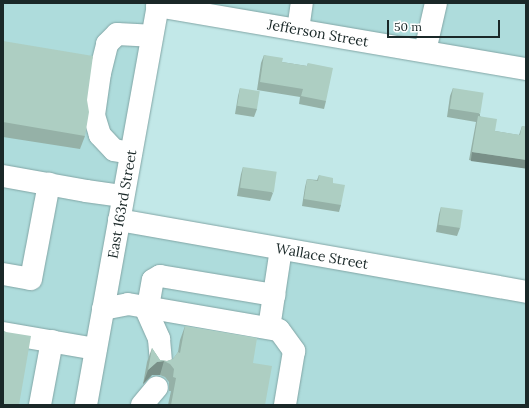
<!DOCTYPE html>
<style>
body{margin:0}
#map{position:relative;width:529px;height:408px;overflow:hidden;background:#c2e8e8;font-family:Lora,serif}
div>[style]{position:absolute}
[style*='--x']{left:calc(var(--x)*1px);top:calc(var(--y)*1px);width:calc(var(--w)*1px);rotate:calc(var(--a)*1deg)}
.built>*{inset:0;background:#aedcdc}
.roads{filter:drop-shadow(0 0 1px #81a5a5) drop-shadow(0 0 1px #81a5a5)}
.minor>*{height:22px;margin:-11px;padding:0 11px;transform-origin:11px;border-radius:11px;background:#fff}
.wall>*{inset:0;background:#95b1a7}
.shaded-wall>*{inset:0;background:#799088;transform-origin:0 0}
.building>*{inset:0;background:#adcec2;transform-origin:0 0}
span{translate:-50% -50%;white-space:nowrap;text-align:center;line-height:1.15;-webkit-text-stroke:3px #fff;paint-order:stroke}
.street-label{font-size:14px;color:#1a2828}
.frame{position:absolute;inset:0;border:4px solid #1a2828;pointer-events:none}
.scale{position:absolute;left:387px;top:20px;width:113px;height:18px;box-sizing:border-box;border:2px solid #1a2828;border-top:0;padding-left:5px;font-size:12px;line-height:14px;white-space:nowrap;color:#1a2828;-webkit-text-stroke:3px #fff;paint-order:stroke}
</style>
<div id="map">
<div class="built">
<i style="clip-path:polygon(3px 3px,154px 3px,119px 220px,526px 291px,526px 405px,3px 405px)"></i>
<i style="clip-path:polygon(205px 3px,526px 3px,526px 60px)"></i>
</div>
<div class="roads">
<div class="minor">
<i style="--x:157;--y:6;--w:374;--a:9.7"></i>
<i style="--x:298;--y:30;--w:27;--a:-82"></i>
<i style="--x:425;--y:51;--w:49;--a:-77.1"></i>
<i style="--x:131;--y:153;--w:17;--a:-170"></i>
<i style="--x:114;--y:150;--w:21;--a:-133"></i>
<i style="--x:100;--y:135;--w:21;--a:-107"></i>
<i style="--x:94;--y:115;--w:42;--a:-81.9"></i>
<i style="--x:100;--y:73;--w:30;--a:-76"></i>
<i style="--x:107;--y:44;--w:14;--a:-45"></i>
<i style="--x:117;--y:34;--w:34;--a:3"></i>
<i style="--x:3;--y:176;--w:84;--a:10.2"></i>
<i style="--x:86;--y:191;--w:37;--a:8"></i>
<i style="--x:119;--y:220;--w:413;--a:10"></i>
<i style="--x:3;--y:274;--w:28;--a:10"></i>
<i style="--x:31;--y:279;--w:97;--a:-79.3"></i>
<i style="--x:145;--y:307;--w:35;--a:66"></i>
<i style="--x:159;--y:339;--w:23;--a:85"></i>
<i style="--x:148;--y:307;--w:27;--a:-80"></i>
<i style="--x:153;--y:280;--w:8;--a:-30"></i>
<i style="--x:160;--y:276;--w:116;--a:9.5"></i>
<i style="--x:103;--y:309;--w:25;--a:-11"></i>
<i style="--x:128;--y:304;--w:153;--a:9.8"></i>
<i style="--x:279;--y:330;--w:26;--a:54"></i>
<i style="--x:294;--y:351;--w:55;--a:99.5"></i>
<i style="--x:269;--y:328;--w:80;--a:-81.4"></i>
<i style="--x:3;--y:333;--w:94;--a:9.8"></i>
<i style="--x:40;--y:405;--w:65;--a:-79.4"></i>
<i style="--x:86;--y:405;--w:408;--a:-79.8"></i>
<i style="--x:142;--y:405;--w:23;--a:-50"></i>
</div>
</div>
<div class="wall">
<i style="clip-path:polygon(3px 41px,87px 100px,85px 136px,80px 149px,3px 137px)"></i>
<i style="clip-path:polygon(264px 55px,282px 62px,307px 66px,308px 63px,326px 101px,324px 109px,299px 104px,300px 97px,257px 90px,261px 63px)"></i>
<i style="clip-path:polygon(240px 88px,257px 109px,254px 117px,235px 114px,238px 96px)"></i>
<i style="clip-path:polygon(453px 88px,480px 114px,480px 116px,495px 131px,519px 135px,522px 126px,526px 127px,526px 168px,469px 160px,476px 122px,447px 117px,450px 96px)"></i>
<i style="clip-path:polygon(243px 167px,273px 193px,270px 201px,237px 196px,241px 174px)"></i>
<i style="clip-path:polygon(319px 175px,333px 183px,341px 205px,339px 212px,302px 206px,305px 187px,307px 179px,317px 180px)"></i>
<i style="clip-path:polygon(441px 207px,460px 228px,457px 236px,436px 232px,439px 214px)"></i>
<i style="clip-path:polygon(185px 326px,253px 363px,265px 405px,168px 405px,171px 391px,169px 391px,169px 382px,165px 377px,160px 375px,152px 375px,143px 384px,147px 362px,152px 348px,160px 360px,167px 361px,173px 359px,178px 352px,180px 340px)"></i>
</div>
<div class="shaded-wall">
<i style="left:472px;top:152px;width:55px;height:9px;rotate:8deg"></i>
<i style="clip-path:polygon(164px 361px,160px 375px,152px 375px,143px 384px,148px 370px,157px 362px)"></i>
</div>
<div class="building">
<i style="clip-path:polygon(3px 41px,93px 56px,87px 100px,89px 112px,85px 136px,3px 122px)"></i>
<i style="clip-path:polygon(264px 55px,283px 58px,282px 62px,307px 66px,308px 63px,333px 68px,326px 101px,301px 96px,303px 89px,260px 82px)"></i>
<i style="left:240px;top:88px;width:20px;height:18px;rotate:9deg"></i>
<i style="left:453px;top:88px;width:31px;height:21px;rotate:9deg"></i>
<i style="clip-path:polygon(478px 116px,497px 119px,495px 131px,520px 135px,522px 126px,526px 127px,526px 160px,472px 152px)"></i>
<i style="left:243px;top:167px;width:34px;height:21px;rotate:8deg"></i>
<i style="clip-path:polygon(319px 175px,333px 178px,333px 183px,345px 185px,341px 205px,304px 199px,307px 179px,318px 181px)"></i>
<i style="left:441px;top:207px;width:22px;height:18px;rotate:8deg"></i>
<i style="clip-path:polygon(185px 326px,257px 338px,253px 363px,272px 366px,265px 405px,171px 405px,176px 378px,173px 377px,174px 369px,170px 364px,164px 361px,157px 362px,148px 370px,152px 348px,160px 360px,167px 361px,173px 359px,178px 352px,180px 353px)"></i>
<i style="clip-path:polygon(3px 330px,6px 332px,31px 336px,19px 405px,3px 405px)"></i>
</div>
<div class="street-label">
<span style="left:318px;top:33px;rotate:10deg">Jefferson Street</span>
<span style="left:122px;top:204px;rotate:-80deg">East 163rd Street</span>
<span style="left:322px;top:256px;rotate:10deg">Wallace Street</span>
</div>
<div class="frame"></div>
<div class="scale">50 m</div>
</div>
